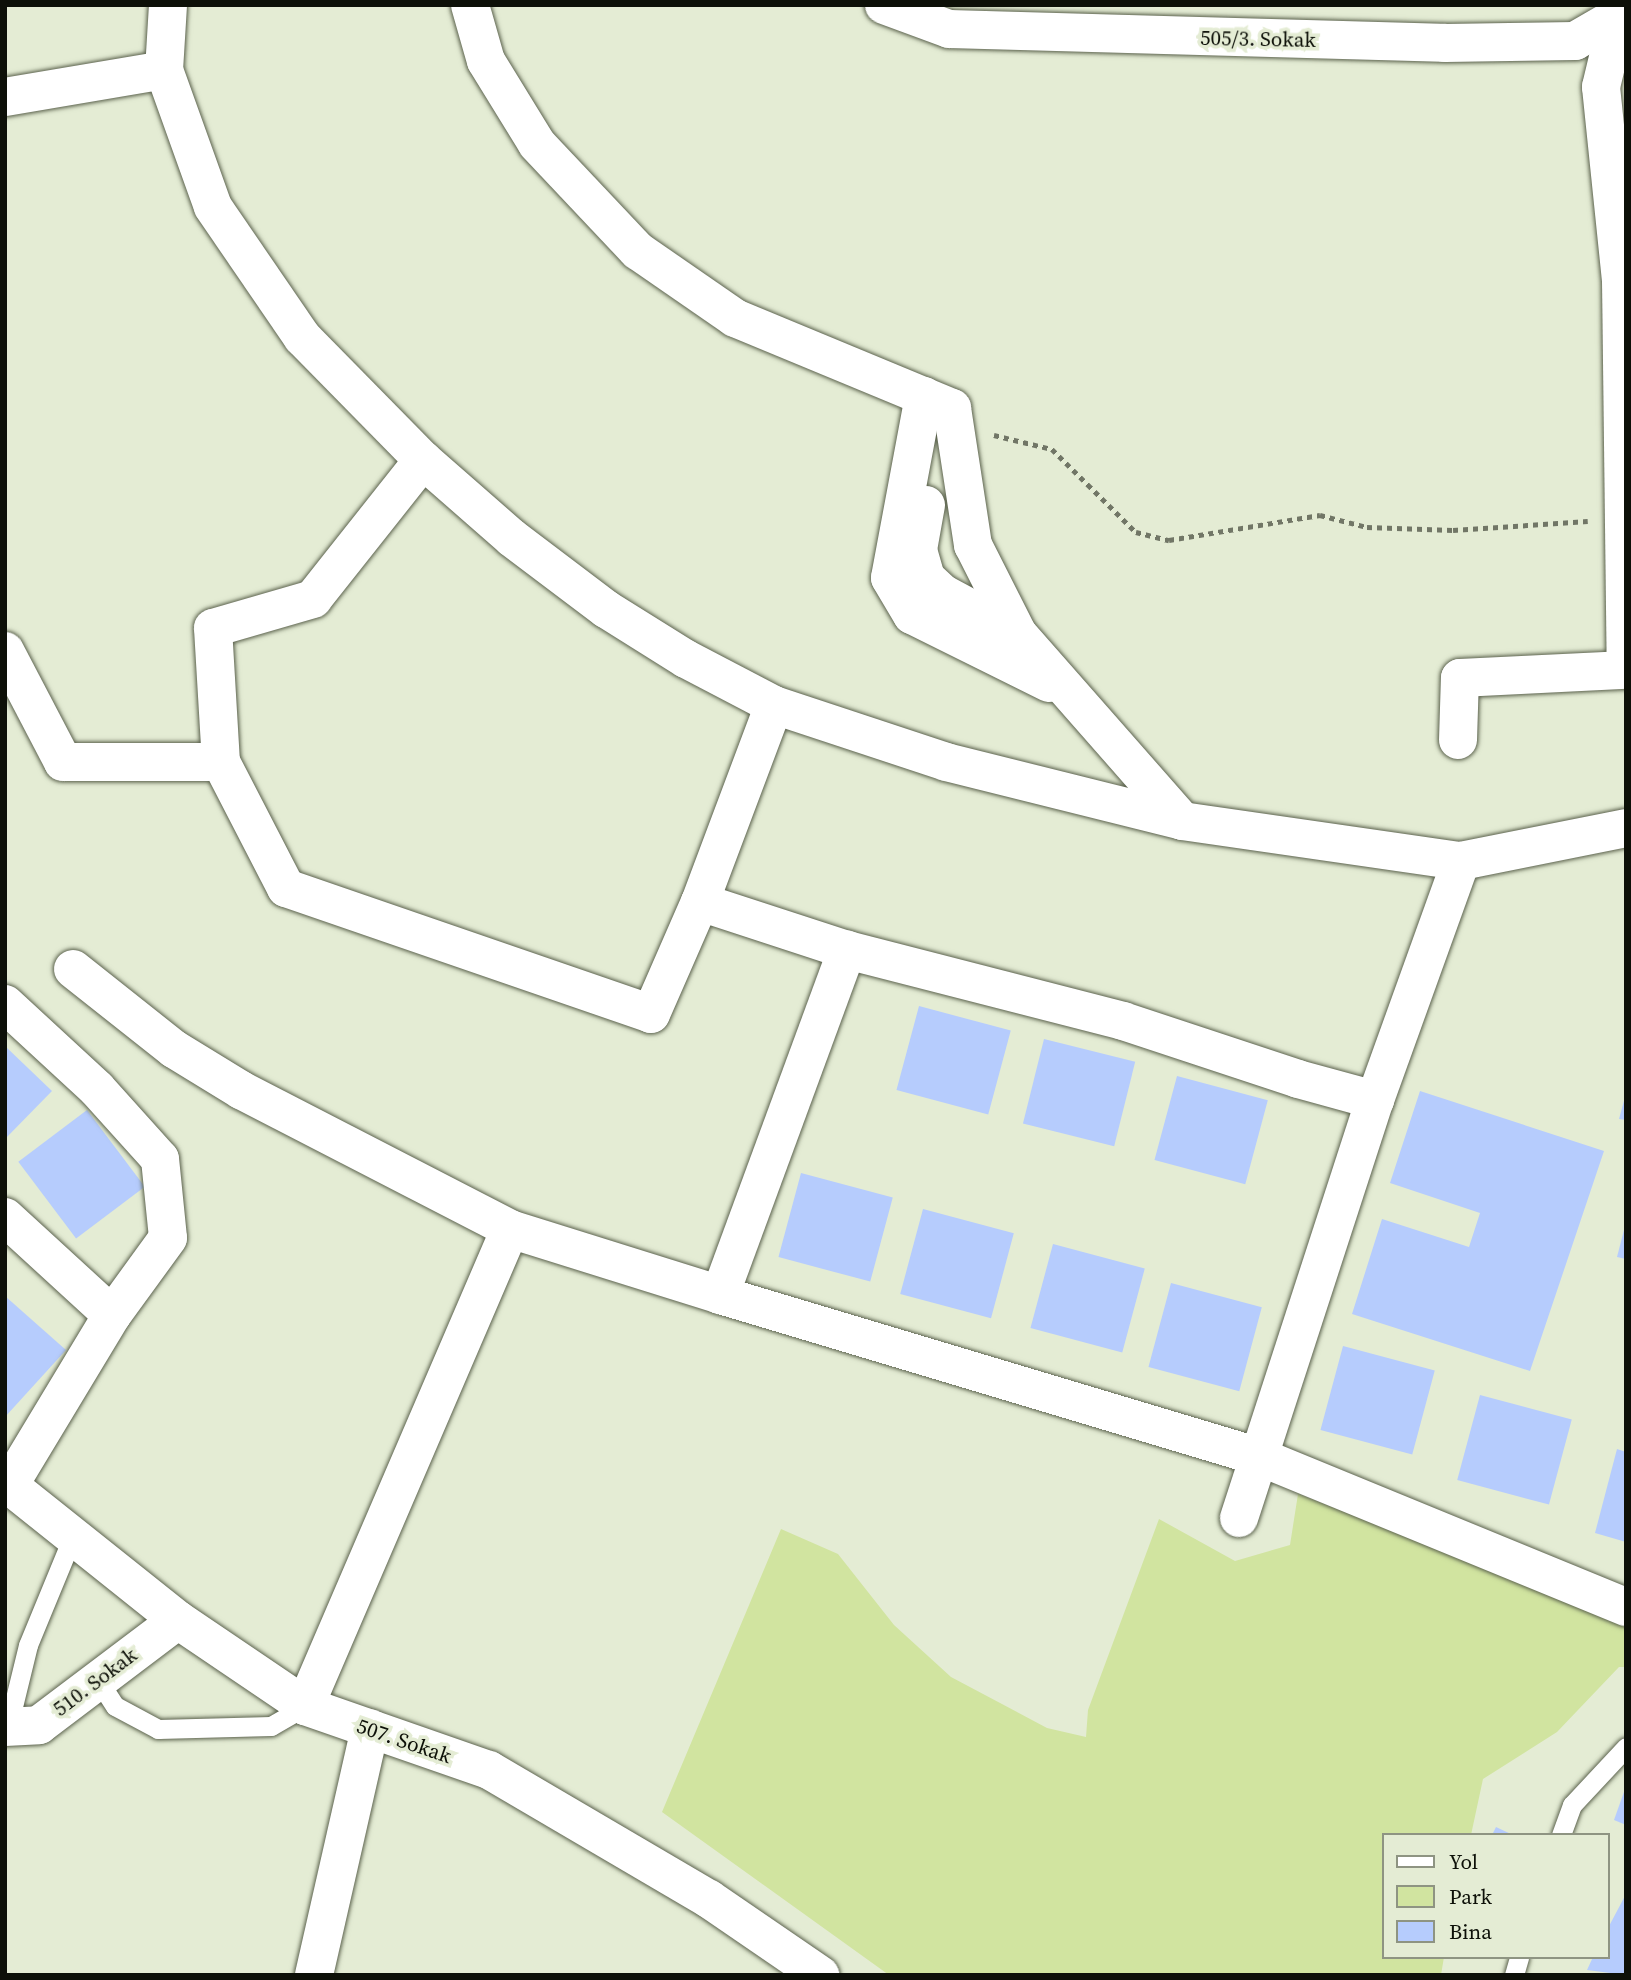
<!DOCTYPE html>
<style>
body{margin:0}
#map{position:relative;width:1631px;height:1980px;overflow:hidden;background:#e4ecd4;font-family:"Source Serif 4",serif}
div>[style]{position:absolute}
[style*='--x']{left:calc(var(--x)*1px);top:calc(var(--y)*1px);width:calc(var(--w)*1px);rotate:calc(var(--a)*1deg)}
.green>*{inset:0;background:#d1e4a0}
.building>*{inset:0;background:#b6ccfd;transform-origin:0 0}
.path>*{height:4.5px;margin-top:-2.25px;transform-origin:0;background:repeating-linear-gradient(90deg,#717666 0 5px,transparent 0 10px)}
.roads{filter:drop-shadow(0 0 2px #5b624d) drop-shadow(0 0 2px #5b624d)}
.service>*{height:19px;margin:-9.5px;padding:0 9.5px;transform-origin:9.5px;border-radius:9.5px;background:#fff}
.minor>*{height:38px;margin:-19px;padding:0 19px;transform-origin:19px;border-radius:19px;background:#fff}
span{translate:-50% -50%;white-space:nowrap;text-align:center;line-height:1.15;-webkit-text-stroke:7px #e4ecd4;paint-order:stroke}
.street-label{font-size:21px;color:#0d1008}
.frame{position:absolute;inset:0;border:7px solid #0d1008;pointer-events:none}
.legend{position:absolute;left:1382px;top:1833px;width:228px;height:126px;box-sizing:border-box;background:#e4ecd4;border:2px solid #8e9482;margin:0;padding:9px 12px;list-style:none;font-size:21px;color:#0d1008}
.legend li{display:flex;align-items:center;gap:14px;height:35px}
.legend b{width:35px;border:2px solid #8e9482}
</style>
<div id="map">
<div class="green">
<i style="clip-path:polygon(1298px 1494px,1626px 1620px,1626px 1667px,1619px 1667px,1557px 1732px,1483px 1779px,1471px 1835px,1384px 1835px,1384px 1957px,1444px 1957px,1441px 1975px,889px 1975px,662px 1812px,781px 1529px,838px 1554px,894px 1625px,951px 1677px,1047px 1728px,1086px 1737px,1088px 1710px,1159px 1519px,1235px 1561px,1290px 1545px)"></i>
</div>
<div class="building">
<i style="left:919px;top:1006px;width:95px;height:87px;rotate:15deg"></i>
<i style="left:1044px;top:1039px;width:94px;height:87px;rotate:14deg"></i>
<i style="clip-path:polygon(5px 1046px,52px 1091px,5px 1139px)"></i>
<i style="left:1177px;top:1076px;width:94px;height:87px;rotate:15deg"></i>
<i style="clip-path:polygon(1420px 1091px,1604px 1151px,1530px 1371px,1352px 1314px,1382px 1219px,1469px 1247px,1480px 1213px,1390px 1183px)"></i>
<i style="clip-path:polygon(1625px 1097px,1626px 1097px,1626px 1120px,1619px 1119px)"></i>
<i style="left:87px;top:1110px;width:96px;height:86px;rotate:53deg"></i>
<i style="left:801px;top:1173px;width:95px;height:87px;rotate:15deg"></i>
<i style="left:923px;top:1209px;width:94px;height:88px;rotate:15deg"></i>
<i style="clip-path:polygon(1625px 1226px,1626px 1226px,1626px 1259px,1617px 1257px)"></i>
<i style="left:1053px;top:1244px;width:95px;height:87px;rotate:15deg"></i>
<i style="left:1171px;top:1283px;width:94px;height:87px;rotate:15deg"></i>
<i style="clip-path:polygon(5px 1296px,66px 1350px,5px 1417px)"></i>
<i style="left:1343px;top:1346px;width:95px;height:87px;rotate:15deg"></i>
<i style="left:1480px;top:1395px;width:95px;height:88px;rotate:15deg"></i>
<i style="clip-path:polygon(1617px 1449px,1626px 1452px,1626px 1542px,1595px 1533px)"></i>
<i style="clip-path:polygon(1625px 1789px,1626px 1789px,1626px 1825px,1614px 1820px)"></i>
<i style="clip-path:polygon(1496px 1827px,1513px 1835px,1492px 1835px)"></i>
<i style="clip-path:polygon(1626px 1894px,1626px 1975px,1587px 1970px,1593px 1957px,1608px 1957px,1608px 1928px)"></i>
</div>
<div class="path">
<i style="--x:994;--y:435;--w:60;--a:13.6"></i>
<i style="--x:1052;--y:449;--w:118;--a:44.7"></i>
<i style="--x:1136;--y:532;--w:34;--a:14"></i>
<i style="--x:1169;--y:540;--w:153;--a:-9.4"></i>
<i style="--x:1320;--y:515;--w:49;--a:14.3"></i>
<i style="--x:1367;--y:527;--w:86;--a:2"></i>
<i style="--x:1453;--y:530;--w:135;--a:-3.8"></i>
</div>
<div class="roads">
<div class="service">
<i style="--x:98;--y:1680;--w:31;--a:57"></i>
<i style="--x:115;--y:1706;--w:49;--a:28.1"></i>
<i style="--x:158;--y:1729;--w:113;--a:-1.5"></i>
<i style="--x:271;--y:1726;--w:39;--a:-30"></i>
<i style="--x:8;--y:1727;--w:84;--a:-76.3"></i>
<i style="--x:28;--y:1645;--w:118;--a:-67.6"></i>
<i style="--x:1561;--y:1835;--w:32;--a:-70"></i>
<i style="--x:1572;--y:1805;--w:79;--a:-47"></i>
<i style="--x:1514;--y:1975;--w:19;--a:-74"></i>
</div>
<div class="minor">
<i style="--x:168;--y:5;--w:65;--a:93.5"></i>
<i style="--x:164;--y:70;--w:145;--a:70.3"></i>
<i style="--x:213;--y:207;--w:158;--a:55.6"></i>
<i style="--x:302;--y:337;--w:173;--a:45.5"></i>
<i style="--x:423;--y:460;--w:118;--a:41.2"></i>
<i style="--x:512;--y:538;--w:118;--a:37.1"></i>
<i style="--x:606;--y:609;--w:94;--a:32"></i>
<i style="--x:686;--y:659;--w:99;--a:27.6"></i>
<i style="--x:774;--y:705;--w:181;--a:18.3"></i>
<i style="--x:946;--y:762;--w:243;--a:14"></i>
<i style="--x:1182;--y:821;--w:282;--a:8.2"></i>
<i style="--x:1461;--y:861;--w:168;--a:-11.3"></i>
<i style="--x:470;--y:5;--w:58;--a:74.1"></i>
<i style="--x:486;--y:61;--w:97;--a:58.4"></i>
<i style="--x:537;--y:144;--w:147;--a:46.7"></i>
<i style="--x:638;--y:251;--w:118;--a:34.6"></i>
<i style="--x:735;--y:318;--w:235;--a:22.5"></i>
<i style="--x:952;--y:408;--w:139;--a:81.3"></i>
<i style="--x:973;--y:545;--w:100;--a:63.2"></i>
<i style="--x:1018;--y:634;--w:249;--a:48.7"></i>
<i style="--x:884;--y:5;--w:69;--a:20.3"></i>
<i style="--x:949;--y:29;--w:496;--a:1.6"></i>
<i style="--x:1445;--y:43;--w:130;--a:-0.9"></i>
<i style="--x:1575;--y:41;--w:50;--a:-30.2"></i>
<i style="--x:1618;--y:16;--w:12;--a:-70"></i>
<i style="--x:1618;--y:16;--w:73;--a:103.5"></i>
<i style="--x:1601;--y:87;--w:194;--a:84.1"></i>
<i style="--x:1621;--y:280;--w:383;--a:89.3"></i>
<i style="--x:5;--y:97;--w:161;--a:-9.6"></i>
<i style="--x:924;--y:396;--w:185;--a:100.6"></i>
<i style="--x:890;--y:578;--w:43;--a:59.3"></i>
<i style="--x:912;--y:615;--w:153;--a:26.4"></i>
<i style="--x:423;--y:460;--w:177;--a:128.4"></i>
<i style="--x:313;--y:599;--w:104;--a:163.8"></i>
<i style="--x:213;--y:628;--w:134;--a:86.6"></i>
<i style="--x:221;--y:762;--w:142;--a:62.7"></i>
<i style="--x:286;--y:888;--w:386;--a:19"></i>
<i style="--x:651;--y:1014;--w:122;--a:-66.4"></i>
<i style="--x:926;--y:505;--w:46;--a:100.1"></i>
<i style="--x:918;--y:550;--w:29;--a:74"></i>
<i style="--x:926;--y:578;--w:22;--a:43"></i>
<i style="--x:942;--y:593;--w:86;--a:28.3"></i>
<i style="--x:5;--y:651;--w:125;--a:62.4"></i>
<i style="--x:63;--y:762;--w:158;--a:0"></i>
<i style="--x:774;--y:705;--w:210;--a:110.6"></i>
<i style="--x:700;--y:902;--w:155;--a:18.1"></i>
<i style="--x:1458;--y:740;--w:62;--a:-88.2"></i>
<i style="--x:1460;--y:678;--w:166;--a:-2.8"></i>
<i style="--x:73;--y:969;--w:129;--a:38.4"></i>
<i style="--x:174;--y:1049;--w:79;--a:31.5"></i>
<i style="--x:241;--y:1090;--w:303;--a:27.3"></i>
<i style="--x:5;--y:1004;--w:125;--a:42.7"></i>
<i style="--x:97;--y:1089;--w:94;--a:48"></i>
<i style="--x:160;--y:1159;--w:79;--a:84.2"></i>
<i style="--x:168;--y:1238;--w:95;--a:126"></i>
<i style="--x:112;--y:1315;--w:200;--a:121.1"></i>
<i style="--x:5;--y:1217;--w:145;--a:42.5"></i>
<i style="--x:720;--y:1295;--w:564;--a:16.7"></i>
<i style="--x:1260;--y:1457;--w:396;--a:22.3"></i>
<i style="--x:5;--y:1482;--w:221;--a:38.6"></i>
<i style="--x:178;--y:1620;--w:153;--a:34.1"></i>
<i style="--x:305;--y:1706;--w:195;--a:19.2"></i>
<i style="--x:489;--y:1770;--w:255;--a:30.4"></i>
<i style="--x:709;--y:1899;--w:135;--a:34.4"></i>
<i style="--x:1239;--y:1518;--w:440;--a:-72"></i>
<i style="--x:305;--y:1706;--w:519;--a:-66.74"></i>
<i style="--x:510;--y:1229;--w:220;--a:17.4"></i>
<i style="--x:720;--y:1295;--w:368;--a:-69.8"></i>
<i style="--x:847;--y:950;--w:285;--a:14.4"></i>
<i style="--x:1123;--y:1021;--w:184;--a:18.3"></i>
<i style="--x:1298;--y:1079;--w:80;--a:15.3"></i>
<i style="--x:1375;--y:1100;--w:254;--a:-70.2"></i>
<i style="--x:5;--y:1727;--w:34;--a:-3"></i>
<i style="--x:39;--y:1725;--w:174;--a:-37.1"></i>
<i style="--x:314;--y:1975;--w:253;--a:-77.2"></i>
</div>
</div>
<div class="street-label">
<span style="left:1258px;top:39px;rotate:1deg">505/3. Sokak</span>
<span style="left:95px;top:1682px;rotate:-37deg">510. Sokak</span>
<span style="left:404px;top:1741px;rotate:19deg">507. Sokak</span>
</div>
<div class="frame"></div>
<ul class="legend">
<li><b style="height:9px;background:#fff"></b>Yol</li>
<li><b style="height:19px;background:#d1e4a0"></b>Park</li>
<li><b style="height:19px;background:#b6ccfd"></b>Bina</li>
</ul>
</div>
